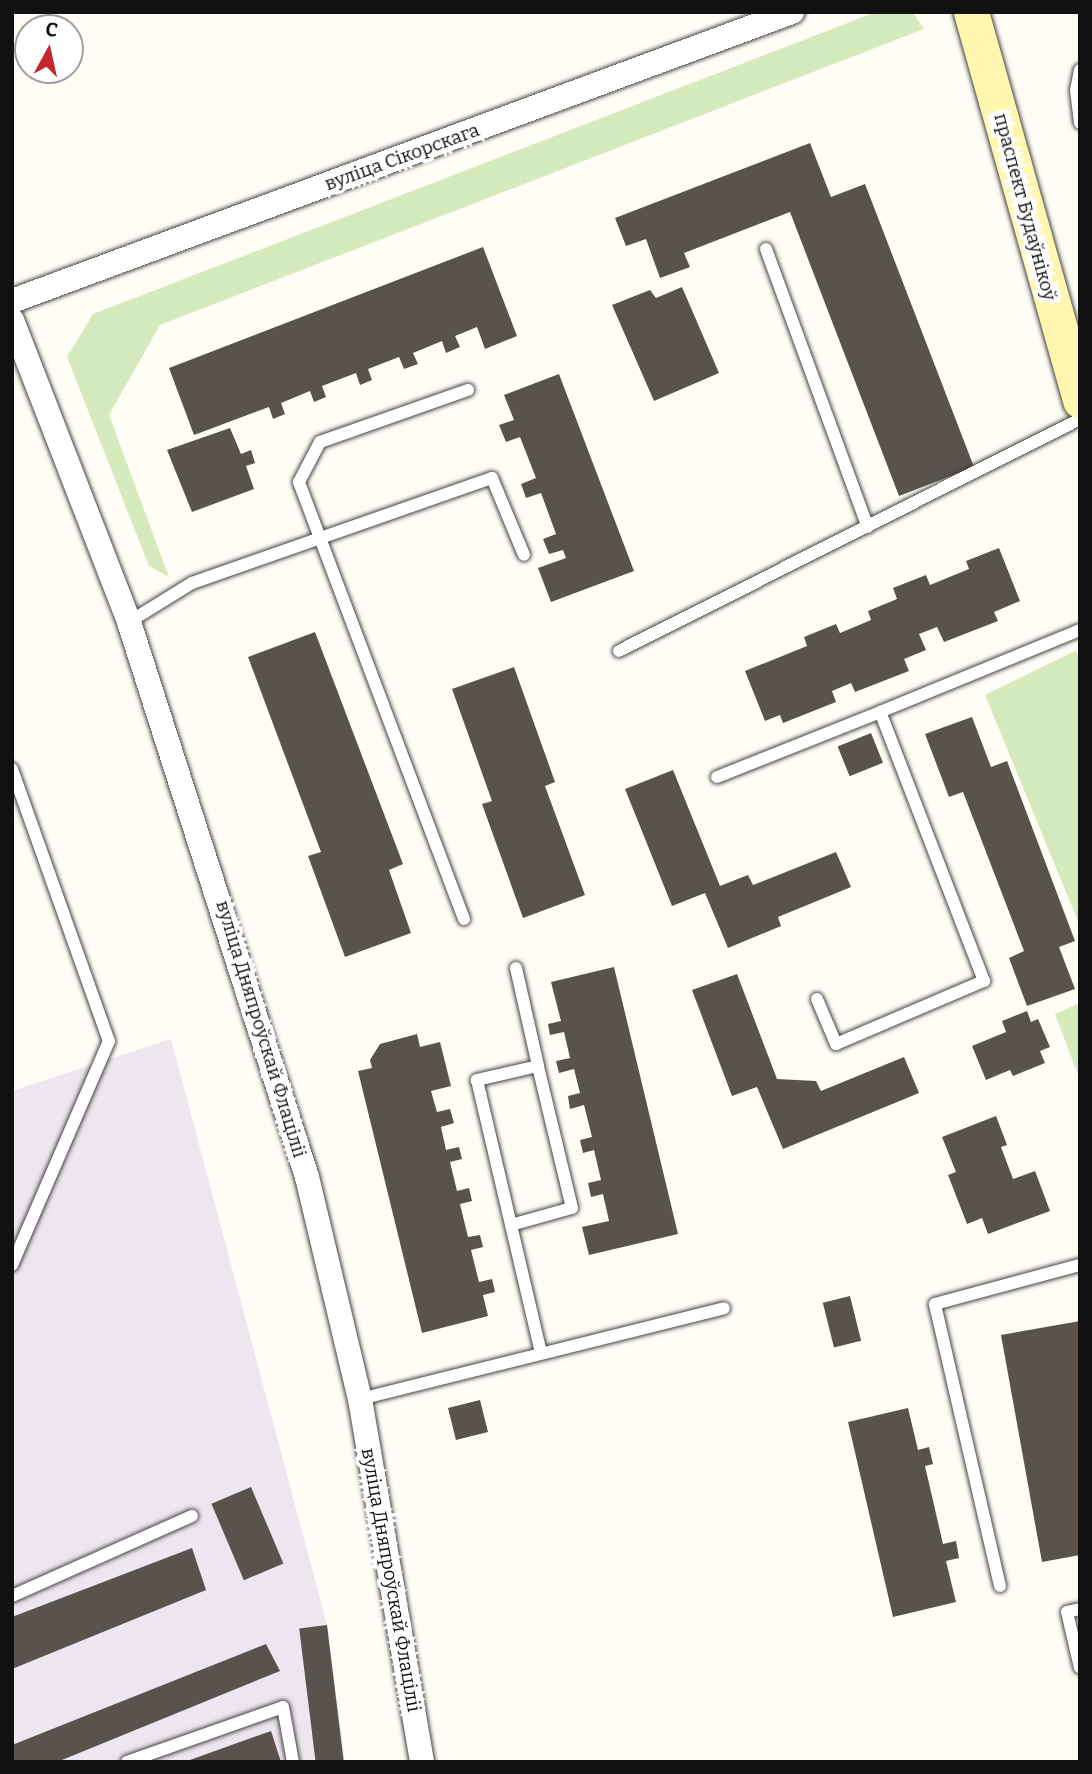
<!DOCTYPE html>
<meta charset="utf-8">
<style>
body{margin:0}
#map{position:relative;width:1092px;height:1774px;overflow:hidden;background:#fffdf5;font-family:Bitter,serif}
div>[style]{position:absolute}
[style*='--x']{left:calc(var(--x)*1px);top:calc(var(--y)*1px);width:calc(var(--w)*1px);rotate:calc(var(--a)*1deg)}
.industrial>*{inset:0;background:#eee6ef}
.green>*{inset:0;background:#d5ebbd}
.building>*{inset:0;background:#5a524d;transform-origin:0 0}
.roads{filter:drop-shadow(0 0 2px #444) drop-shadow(0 0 2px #444)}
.service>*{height:12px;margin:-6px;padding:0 6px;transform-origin:6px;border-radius:6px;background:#fff}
.minor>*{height:24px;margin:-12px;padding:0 12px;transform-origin:12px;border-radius:12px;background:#fff}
.secondary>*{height:35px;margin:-17.5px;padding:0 17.5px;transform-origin:17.5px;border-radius:17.5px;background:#fff6b0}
span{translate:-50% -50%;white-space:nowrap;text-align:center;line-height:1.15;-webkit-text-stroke:7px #fff;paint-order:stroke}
.street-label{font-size:19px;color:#111}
.frame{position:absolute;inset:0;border:14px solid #111;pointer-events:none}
.north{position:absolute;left:14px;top:14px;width:70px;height:70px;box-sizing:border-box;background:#fff;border:2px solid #a0a0a0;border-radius:50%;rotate:8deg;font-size:19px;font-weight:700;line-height:28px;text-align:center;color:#111}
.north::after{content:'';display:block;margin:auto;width:24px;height:32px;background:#c4262e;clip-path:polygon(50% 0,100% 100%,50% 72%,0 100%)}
</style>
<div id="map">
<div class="industrial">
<i style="clip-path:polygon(171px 1039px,327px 1625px,345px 1762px,12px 1762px,12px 1091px)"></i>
</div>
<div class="green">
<i style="clip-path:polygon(876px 12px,914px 14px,924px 29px,160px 325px,109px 415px,169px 577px,149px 566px,67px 357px,93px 314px)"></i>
<i style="clip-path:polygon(1075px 651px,1080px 655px,1080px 926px,985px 695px)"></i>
<i style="clip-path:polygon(1080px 1003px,1080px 1080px,1055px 1014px)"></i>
</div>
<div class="building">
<i style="clip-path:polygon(810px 143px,831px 197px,865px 184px,974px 467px,899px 496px,790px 212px,684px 253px,690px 267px,660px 278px,646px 239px,626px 246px,615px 218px)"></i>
<i style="clip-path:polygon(483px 247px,517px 336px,485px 349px,477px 327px,455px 336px,460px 347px,446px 353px,442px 341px,413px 353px,418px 364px,404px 369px,399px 357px,368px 369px,372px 380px,360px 385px,356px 373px,322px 386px,326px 397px,314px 402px,310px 391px,281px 403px,285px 414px,273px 419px,269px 407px,194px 435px,169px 368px)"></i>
<i style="clip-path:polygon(682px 287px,719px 373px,654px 401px,612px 305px,650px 290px,656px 298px)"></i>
<i style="clip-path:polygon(559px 374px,634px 571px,551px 602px,538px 568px,566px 558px,563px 550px,549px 554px,543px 539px,556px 534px,541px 493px,526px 498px,521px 484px,536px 478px,520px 437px,506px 442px,499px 425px,514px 420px,504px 395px)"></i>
<i style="clip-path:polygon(230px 428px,241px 454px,251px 450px,255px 463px,246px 466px,254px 489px,192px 512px,167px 450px)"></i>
<i style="clip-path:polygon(999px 548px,1020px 601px,994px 612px,998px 621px,944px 642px,937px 627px,919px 634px,926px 650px,904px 659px,909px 671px,855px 692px,851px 683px,832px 691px,836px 702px,783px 723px,780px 715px,765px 721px,745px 671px,807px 646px,804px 637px,836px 624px,840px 633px,871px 620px,868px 611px,897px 599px,893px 588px,926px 575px,930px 585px,969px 569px,966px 561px)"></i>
<i style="clip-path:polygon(315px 632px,403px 864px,389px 870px,411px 933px,345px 957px,308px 856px,321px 852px,248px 657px)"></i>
<i style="clip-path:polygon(514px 667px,555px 782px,545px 786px,585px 895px,523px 918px,482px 804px,492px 801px,452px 689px)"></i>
<i style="clip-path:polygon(972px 717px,991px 767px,1007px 761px,1075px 941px,1059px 947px,1075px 989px,1027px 1006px,1009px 958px,1024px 951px,963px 792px,949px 797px,925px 734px)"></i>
<i style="left:871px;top:733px;width:32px;height:36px;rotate:68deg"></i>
<i style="clip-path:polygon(673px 770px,720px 886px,748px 875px,753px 885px,836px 852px,851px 887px,778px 917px,781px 926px,728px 948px,705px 893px,672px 906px,625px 789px)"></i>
<i style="clip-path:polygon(614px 967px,678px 1234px,589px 1255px,582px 1227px,609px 1221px,603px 1194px,591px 1197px,588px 1183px,601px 1180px,594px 1150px,583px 1153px,580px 1140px,592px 1137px,584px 1105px,570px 1109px,568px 1096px,580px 1093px,574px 1069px,559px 1073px,556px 1061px,570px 1058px,564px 1032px,550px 1035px,548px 1024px,561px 1021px,551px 982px)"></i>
<i style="clip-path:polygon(737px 974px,777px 1079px,816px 1081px,821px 1091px,904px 1057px,919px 1093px,783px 1149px,757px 1087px,732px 1096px,692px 990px)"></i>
<i style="clip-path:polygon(1027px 1011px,1031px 1022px,1038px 1019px,1050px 1047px,1040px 1051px,1045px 1063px,1013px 1076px,1010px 1070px,986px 1080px,972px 1046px,1006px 1032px,1002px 1021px)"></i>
<i style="clip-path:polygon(417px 1034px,420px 1047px,440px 1042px,451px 1086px,431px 1091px,437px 1112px,450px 1109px,454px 1123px,441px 1127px,446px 1150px,459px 1147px,462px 1159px,450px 1162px,457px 1191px,469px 1188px,472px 1201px,460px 1204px,468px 1237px,480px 1235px,483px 1247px,471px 1250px,479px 1282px,492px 1279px,495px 1292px,483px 1295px,488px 1316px,422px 1333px,358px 1071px,372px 1068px,370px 1060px,380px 1044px)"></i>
<i style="clip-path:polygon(996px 1116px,1007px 1145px,1001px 1147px,1013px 1179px,1035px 1171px,1050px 1211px,988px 1234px,982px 1218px,967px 1224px,948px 1175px,956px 1172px,942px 1137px)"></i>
<i style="left:850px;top:1296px;width:46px;height:28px;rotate:76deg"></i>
<i style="clip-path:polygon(1080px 1321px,1080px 1555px,1042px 1562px,1001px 1335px)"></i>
<i style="left:480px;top:1400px;width:33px;height:33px;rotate:76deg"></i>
<i style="clip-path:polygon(908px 1408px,918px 1450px,929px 1447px,933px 1464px,925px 1466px,943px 1544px,956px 1541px,959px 1558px,946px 1561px,956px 1602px,893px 1617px,848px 1422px)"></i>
<i style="left:251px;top:1487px;width:83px;height:43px;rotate:67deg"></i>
<i style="clip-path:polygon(192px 1548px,206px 1590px,12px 1669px,12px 1617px)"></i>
<i style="left:327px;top:1625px;width:138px;height:28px;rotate:83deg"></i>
<i style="clip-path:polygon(266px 1644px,280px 1671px,57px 1762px,12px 1762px,12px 1745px)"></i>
<i style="clip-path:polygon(271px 1731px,281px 1762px,187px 1762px,187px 1761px)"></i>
</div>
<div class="roads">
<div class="service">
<i style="--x:1080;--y:70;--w:20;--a:101"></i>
<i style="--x:1076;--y:90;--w:33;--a:83"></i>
<i style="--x:766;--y:249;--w:296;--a:69.9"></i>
<i style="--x:129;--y:622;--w:74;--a:-31.8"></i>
<i style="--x:192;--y:583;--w:318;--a:-19.3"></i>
<i style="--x:492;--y:478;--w:83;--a:67.4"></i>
<i style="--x:619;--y:651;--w:516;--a:-26.71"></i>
<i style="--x:12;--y:769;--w:289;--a:70.4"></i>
<i style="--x:109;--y:1041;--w:244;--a:113.4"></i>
<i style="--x:717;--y:777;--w:175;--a:-21.7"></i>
<i style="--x:464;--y:919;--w:467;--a:-110.7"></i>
<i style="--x:299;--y:482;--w:45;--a:-62.3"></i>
<i style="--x:320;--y:442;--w:157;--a:-19.4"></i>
<i style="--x:516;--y:968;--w:100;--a:77.3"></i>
<i style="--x:817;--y:999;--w:49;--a:67.1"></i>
<i style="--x:836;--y:1044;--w:161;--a:-23.1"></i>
<i style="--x:984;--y:981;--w:288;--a:-111.1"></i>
<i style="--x:880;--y:712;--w:216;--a:-22.3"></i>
<i style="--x:511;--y:1225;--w:63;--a:-15.6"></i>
<i style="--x:572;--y:1208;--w:146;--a:-103.5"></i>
<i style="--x:538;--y:1066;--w:63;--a:167.1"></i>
<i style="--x:477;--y:1080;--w:280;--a:76.8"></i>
<i style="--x:360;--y:1399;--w:375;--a:-14"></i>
<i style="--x:1000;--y:1586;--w:289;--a:-103"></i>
<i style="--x:935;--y:1304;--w:150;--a:-15.1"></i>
<i style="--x:12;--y:1596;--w:197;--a:-24"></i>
<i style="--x:1080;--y:1609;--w:13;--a:167"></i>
<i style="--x:1067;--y:1612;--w:57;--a:76.9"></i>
<i style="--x:127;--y:1762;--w:165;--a:-19.4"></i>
<i style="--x:283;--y:1707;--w:56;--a:79.7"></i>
</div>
<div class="minor">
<i style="--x:12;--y:301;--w:832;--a:-20.33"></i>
<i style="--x:12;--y:320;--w:324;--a:68.8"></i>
<i style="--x:129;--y:622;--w:583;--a:72.22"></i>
<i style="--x:307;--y:1177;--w:228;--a:76.6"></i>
<i style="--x:360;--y:1399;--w:368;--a:80.3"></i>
</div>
<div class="secondary">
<i style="--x:971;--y:12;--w:404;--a:74.3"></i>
</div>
</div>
<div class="street-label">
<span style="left:402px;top:157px;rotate:-20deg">вуліца Сікорскага</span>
<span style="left:1025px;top:207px;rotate:75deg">праспект Будаўнікоў</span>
<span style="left:261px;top:1029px;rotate:73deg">вуліца Дняпроўскай Флаціліі</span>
<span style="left:391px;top:1580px;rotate:80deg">вуліца Дняпроўскай Флаціліі</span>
</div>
<div class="frame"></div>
<div class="north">С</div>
</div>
